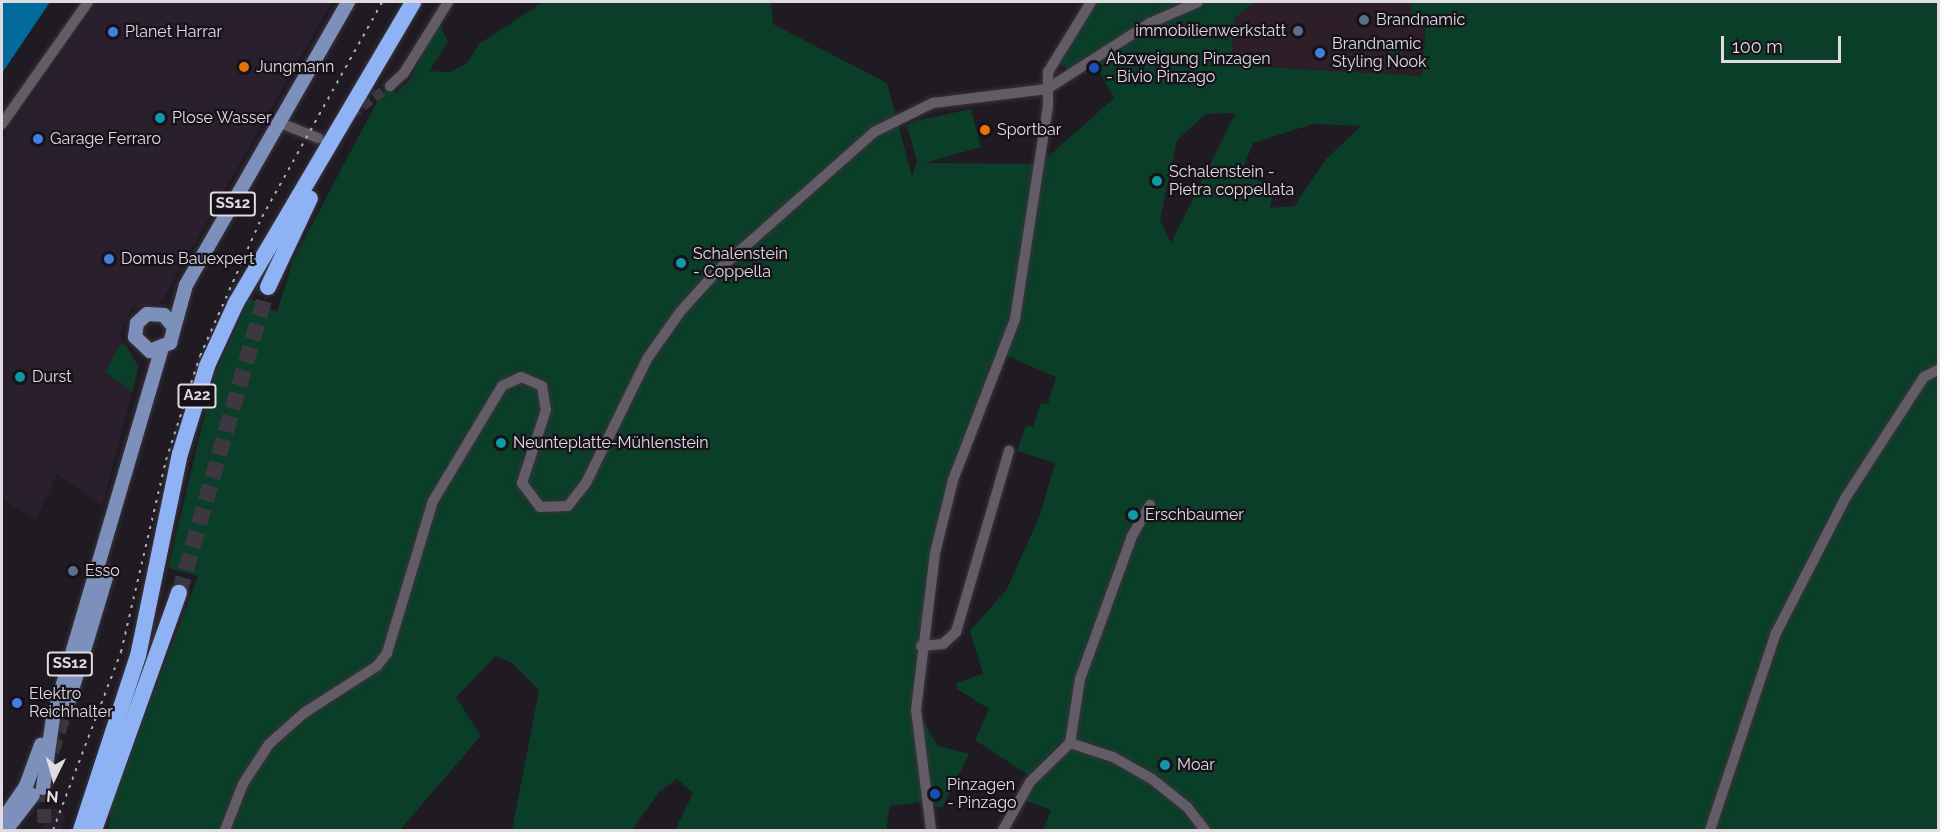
<!DOCTYPE html>
<meta charset="utf-8">
<style>
body{margin:0}
#map{position:relative;width:1940px;height:832px;overflow:hidden;background:#201a22;font-family:Raleway,sans-serif}
div>[style]{position:absolute}
[style*='--x']{left:calc(var(--x)*1px);top:calc(var(--y)*1px);width:calc(var(--w)*1px);rotate:calc(var(--a)*1deg)}
.commercial>*{inset:0;background:#2e1e28}
.built>*{inset:0;background:#2a202d}
.green>*{inset:0;background:#0a3e28}
.round{border-radius:50%}
.water>*{inset:0;background:#016b9e}
.minor-tunnel>*{height:10px;margin-top:-5px;transform-origin:0;background:repeating-linear-gradient(90deg,#3d373f 0 10px,transparent 0 15px)}
.major-tunnel>*{height:14px;margin-top:-7px;transform-origin:0;background:repeating-linear-gradient(90deg,#3d373f 0 14px,transparent 0 21px)}
.highway-tunnel>*{height:16px;margin-top:-8px;transform-origin:0;background:repeating-linear-gradient(90deg,#3d373f 0 16px,transparent 0 24px)}
.roads{filter:drop-shadow(0 0 2px #39343b) drop-shadow(0 0 2px #39343b)}
.minor>*{height:10px;margin:-5px;padding:0 5px;transform-origin:5px;border-radius:5px;background:#635c66}
.major>*{height:14px;margin:-7px;padding:0 7px;transform-origin:7px;border-radius:7px;background:#7d90bc}
.highway>*{height:16px;margin:-8px;padding:0 8px;transform-origin:8px;border-radius:8px;background:#8fb2f5}
.rail>*{height:2px;margin-top:-1px;transform-origin:0;background:repeating-linear-gradient(90deg,#afaab1 0 3px,transparent 0 9px)}
.dots>*{width:16px;height:16px;translate:-50% -50%;box-sizing:border-box;border:3px solid #171119;border-radius:50%}
span{translate:-50% -50%;white-space:nowrap;text-align:center;line-height:1.15;-webkit-text-stroke:4.5px #171119;paint-order:stroke}
.shield-label span{padding:2px 4px;background:#171119;border:2px solid;border-radius:4px;-webkit-text-stroke-width:0}
.shield-label{font-size:15px;color:#e0dbe1;font-weight:700}
.poi-label{font-size:16px;color:#e0dbe1}
.left{translate:0 -50%;text-align:left}
.right{translate:-100% -50%;text-align:right}
.frame{position:absolute;inset:0;border:3px solid #e0dbe1;pointer-events:none}
.north{position:absolute;left:24px;top:748px;width:60px;height:60px;-webkit-text-stroke:4px #171119;paint-order:stroke;rotate:185deg;font-size:16px;font-weight:700;line-height:24px;text-align:center;color:#e0dbe1}
.north::after{content:'';display:block;margin:auto;width:21px;height:27px;background:#e0dbe1;clip-path:polygon(50% 0,100% 100%,50% 72%,0 100%)}
.scale{position:absolute;left:1721px;top:36px;width:120px;height:27px;box-sizing:border-box;border:3px solid #e0dbe1;border-top:0;padding-left:8px;font-size:18px;line-height:21px;white-space:nowrap;color:#e0dbe1;-webkit-text-stroke:4px #171119;paint-order:stroke}
</style>
<div id="map">
<div class="commercial">
<i style="clip-path:polygon(1256px 2px,1412px 2px,1411px 19px,1426px 21px,1422px 76px,1231px 65px,1235px 18px)"></i>
</div>
<div class="built">
<i style="clip-path:polygon(98px 2px,332px 2px,166px 293px,159px 303px,132px 308px,122px 327px,121px 337px,139px 366px,102px 506px,57px 474px,36px 520px,2px 499px,2px 140px)"></i>
<i style="clip-path:polygon(50px 807px,66px 814px,61px 830px,42px 830px)"></i>
</div>
<div class="green">
<i style="clip-path:polygon(evenodd,543px 2px,771px 2px,773px 24px,887px 83px,912px 176px,917px 162px,907px 125px,919px 120px,971px 109px,981px 147px,924px 163px,1040px 164px,1114px 98px,1092px 58px,1068px 69px,1054px 60px,1091px 2px,1256px 2px,1235px 18px,1231px 65px,1422px 76px,1426px 21px,1410px 20px,1412px 2px,1938px 2px,1938px 830px,1043px 830px,1051px 810px,1016px 797px,1030px 776px,975px 740px,989px 709px,957px 689px,956px 683px,983px 674px,970px 631px,1007px 589px,1040px 515px,1055px 463px,1017px 451px,1026px 425px,1033px 427px,1041px 403px,1048px 404px,1056px 377px,1005px 355px,940px 528px,916px 710px,938px 746px,969px 754px,942px 808px,921px 802px,890px 806px,886px 830px,675px 830px,693px 793px,677px 779px,660px 791px,632px 830px,512px 830px,539px 690px,512px 663px,496px 656px,456px 697px,481px 736px,400px 830px,108px 830px,112px 803px,198px 576px,168px 568px,214px 376px,249px 298px,277px 312px,293px 260px,387px 83px,395px 93px,410px 80px,438px 21px,448px 42px,429px 71px,450px 72px,467px 63px,479px 44px,543px 2px,1235px 113px,1235px 114px,1171px 243px,1160px 220px,1177px 140px,1206px 114px,1235px 113px,543px 2px,1313px 124px,1361px 126px,1326px 159px,1294px 206px,1270px 208px,1274px 189px,1242px 171px,1253px 143px,1313px 124px)"></i>
<i class="round" style="left:1386px;top:37px;width:18px;height:18px"></i>
<i style="clip-path:polygon(120px 345px,126px 345px,138px 366px,133px 392px,105px 372px)"></i>
</div>
<div class="water">
<i style="clip-path:polygon(2px 2px,50px 2px,2px 73px)"></i>
</div>
<div class="minor-tunnel">
<i style="--x:350;--y:115;--w:49;--a:-35.9"></i>
</div>
<div class="major-tunnel">
<i style="--x:52;--y:752;--w:44;--a:-71.6"></i>
<i style="--x:43;--y:788;--w:42;--a:87.3"></i>
</div>
<div class="highway-tunnel">
<i style="--x:179;--y:593;--w:319;--a:-73.8"></i>
</div>
<div class="roads">
<div class="minor">
<i style="--x:390;--y:86;--w:19;--a:-43"></i>
<i style="--x:404;--y:73;--w:84;--a:-58.2"></i>
<i style="--x:280;--y:123;--w:41;--a:21.5"></i>
<i style="--x:2;--y:124;--w:149;--a:-54.8"></i>
<i style="--x:921;--y:646;--w:22;--a:-5"></i>
<i style="--x:943;--y:644;--w:18;--a:-43"></i>
<i style="--x:956;--y:632;--w:189;--a:-73.7"></i>
<i style="--x:1070;--y:743;--w:65;--a:-81.1"></i>
<i style="--x:1080;--y:679;--w:152;--a:-70"></i>
<i style="--x:1132;--y:536;--w:36;--a:-60"></i>
<i style="--x:225;--y:830;--w:49;--a:-68.6"></i>
<i style="--x:243;--y:784;--w:48;--a:-57"></i>
<i style="--x:269;--y:744;--w:47;--a:-41.5"></i>
<i style="--x:304;--y:713;--w:87;--a:-32.8"></i>
<i style="--x:377;--y:666;--w:16;--a:-52"></i>
<i style="--x:387;--y:653;--w:159;--a:-73.2"></i>
<i style="--x:433;--y:501;--w:134;--a:-59"></i>
<i style="--x:502;--y:386;--w:21;--a:-25"></i>
<i style="--x:521;--y:377;--w:23;--a:23"></i>
<i style="--x:542;--y:386;--w:24;--a:81"></i>
<i style="--x:546;--y:410;--w:77;--a:108.2"></i>
<i style="--x:522;--y:483;--w:30;--a:53"></i>
<i style="--x:540;--y:507;--w:28;--a:-2"></i>
<i style="--x:568;--y:506;--w:29;--a:-52"></i>
<i style="--x:586;--y:483;--w:138;--a:-63.8"></i>
<i style="--x:647;--y:359;--w:57;--a:-54.9"></i>
<i style="--x:680;--y:312;--w:54;--a:-48"></i>
<i style="--x:716;--y:272;--w:211;--a:-41.5"></i>
<i style="--x:874;--y:132;--w:66;--a:-26.2"></i>
<i style="--x:933;--y:103;--w:115;--a:-7"></i>
<i style="--x:1047;--y:89;--w:122;--a:-32.7"></i>
<i style="--x:1150;--y:23;--w:52;--a:-23.6"></i>
<i style="--x:931;--y:830;--w:121;--a:-97.1"></i>
<i style="--x:916;--y:710;--w:158;--a:-83.1"></i>
<i style="--x:935;--y:553;--w:75;--a:-76.1"></i>
<i style="--x:953;--y:480;--w:173;--a:-68.9"></i>
<i style="--x:1015;--y:319;--w:215;--a:-81.2"></i>
<i style="--x:1048;--y:107;--w:35;--a:-90"></i>
<i style="--x:1048;--y:72;--w:82;--a:-58.4"></i>
<i style="--x:1003;--y:830;--w:55;--a:-60.6"></i>
<i style="--x:1030;--y:782;--w:56;--a:-44.3"></i>
<i style="--x:1070;--y:743;--w:45;--a:18"></i>
<i style="--x:1113;--y:757;--w:45;--a:29.4"></i>
<i style="--x:1152;--y:779;--w:45;--a:38.7"></i>
<i style="--x:1187;--y:807;--w:29;--a:52"></i>
<i style="--x:1710;--y:830;--w:208;--a:-71.5"></i>
<i style="--x:1776;--y:633;--w:153;--a:-62.8"></i>
<i style="--x:1846;--y:497;--w:143;--a:-57"></i>
<i style="--x:1924;--y:377;--w:16;--a:-27"></i>
</div>
<div class="major">
<i style="--x:172;--y:325;--w:13;--a:-129"></i>
<i style="--x:164;--y:315;--w:17;--a:-177"></i>
<i style="--x:147;--y:314;--w:13;--a:138"></i>
<i style="--x:137;--y:323;--w:14;--a:98"></i>
<i style="--x:135;--y:337;--w:21;--a:43"></i>
<i style="--x:150;--y:351;--w:22;--a:-22"></i>
<i style="--x:170;--y:343;--w:60;--a:-74.6"></i>
<i style="--x:186;--y:285;--w:326;--a:-60.2"></i>
<i style="--x:66;--y:710;--w:142;--a:-73.2"></i>
<i style="--x:43;--y:788;--w:71;--a:-81.9"></i>
<i style="--x:53;--y:718;--w:383;--a:-73.6"></i>
<i style="--x:2;--y:821;--w:42;--a:-55.6"></i>
<i style="--x:26;--y:786;--w:44;--a:-69.9"></i>
<i style="--x:6;--y:830;--w:44;--a:-52.4"></i>
</div>
<div class="highway">
<i style="--x:268;--y:287;--w:98;--a:-64.7"></i>
<i style="--x:81;--y:830;--w:183;--a:-71.9"></i>
<i style="--x:138;--y:656;--w:206;--a:-78.3"></i>
<i style="--x:180;--y:454;--w:92;--a:-72.9"></i>
<i style="--x:207;--y:366;--w:69;--a:-65.3"></i>
<i style="--x:236;--y:303;--w:349;--a:-59.5"></i>
<i style="--x:94;--y:830;--w:252;--a:-70.3"></i>
</div>
</div>
<div class="rail">
<i style="--x:53;--y:830;--w:191;--a:-69.1"></i>
<i style="--x:121;--y:652;--w:197;--a:-76.8"></i>
<i style="--x:166;--y:460;--w:109;--a:-71.9"></i>
<i style="--x:200;--y:356;--w:152;--a:-66"></i>
<i style="--x:262;--y:217;--w:246;--a:-60.8"></i>
</div>
<div class="dots">
<i style="left:1364px;top:20px;background:#5c6f8a"></i>
<i style="left:1298px;top:31px;background:#5c6f8a"></i>
<i style="left:113px;top:32px;background:#3f7fe0"></i>
<i style="left:1320px;top:53px;background:#3f7fe0"></i>
<i style="left:244px;top:67px;background:#e8710a"></i>
<i style="left:1094px;top:68px;background:#1a4fb4"></i>
<i style="left:160px;top:118px;background:#0f9aa8"></i>
<i style="left:985px;top:130px;background:#e8710a"></i>
<i style="left:38px;top:139px;background:#3f7fe0"></i>
<i style="left:1157px;top:181px;background:#0f9aa8"></i>
<i style="left:109px;top:259px;background:#3f7fe0"></i>
<i style="left:681px;top:263px;background:#0f9aa8"></i>
<i style="left:20px;top:377px;background:#0f9aa8"></i>
<i style="left:501px;top:443px;background:#0f9aa8"></i>
<i style="left:1133px;top:515px;background:#0f9aa8"></i>
<i style="left:73px;top:571px;background:#5c6f8a"></i>
<i style="left:17px;top:703px;background:#3f7fe0"></i>
<i style="left:1165px;top:765px;background:#0f9aa8"></i>
<i style="left:935px;top:794px;background:#1a4fb4"></i>
</div>
<div class="shield-label">
<span style="left:233px;top:204px">SS12</span>
<span style="left:197px;top:396px">A22</span>
<span style="left:70px;top:664px">SS12</span>
</div>
<div class="poi-label">
<span class="left" style="left:1376px;top:20px">Brandnamic</span>
<span class="right" style="left:1286px;top:31px">immobilienwerkstatt</span>
<span class="left" style="left:125px;top:32px">Planet Harrar</span>
<span class="left" style="left:1332px;top:53px">Brandnamic<br>Styling Nook</span>
<span class="left" style="left:1106px;top:68px">Abzweigung Pinzagen<br>- Bivio Pinzago</span>
<span class="left" style="left:256px;top:67px">Jungmann</span>
<span class="left" style="left:172px;top:118px">Plose Wasser</span>
<span class="left" style="left:997px;top:130px">Sportbar</span>
<span class="left" style="left:50px;top:139px">Garage Ferraro</span>
<span class="left" style="left:1169px;top:181px">Schalenstein -<br>Pietra coppellata</span>
<span class="left" style="left:693px;top:263px">Schalenstein<br>- Coppella</span>
<span class="left" style="left:121px;top:259px">Domus Bauexpert</span>
<span class="left" style="left:32px;top:377px">Durst</span>
<span class="left" style="left:513px;top:443px">Neunteplatte-Mühlenstein</span>
<span class="left" style="left:1145px;top:515px">Erschbaumer</span>
<span class="left" style="left:85px;top:571px">Esso</span>
<span class="left" style="left:29px;top:703px">Elektro<br>Reichhalter</span>
<span class="left" style="left:1177px;top:765px">Moar</span>
<span class="left" style="left:947px;top:794px">Pinzagen<br>- Pinzago</span>
</div>
<div class="frame"></div>
<div class="north">N</div>
<div class="scale">100 m</div>
</div>
